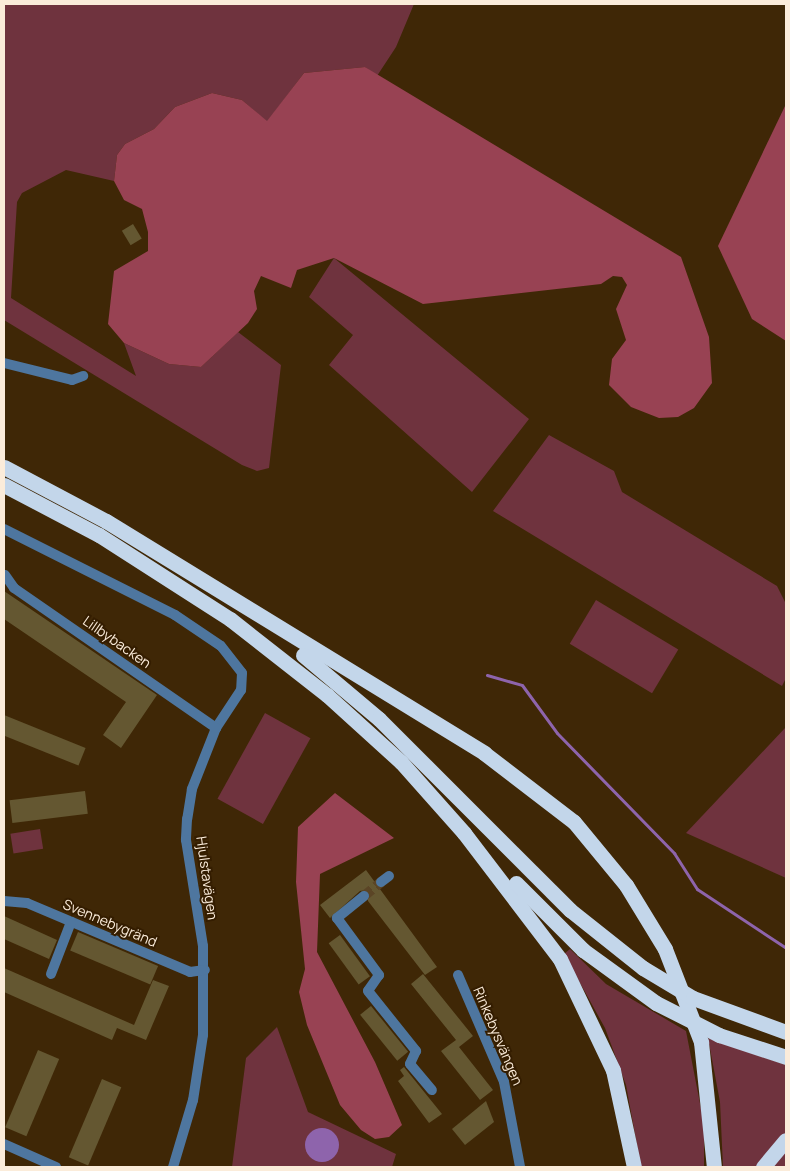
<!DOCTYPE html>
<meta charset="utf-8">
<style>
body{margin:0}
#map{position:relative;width:790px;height:1171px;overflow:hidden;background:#3f2706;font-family:Manrope,sans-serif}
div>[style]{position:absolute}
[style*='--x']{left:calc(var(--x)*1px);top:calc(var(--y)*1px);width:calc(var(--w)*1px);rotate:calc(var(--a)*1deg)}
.green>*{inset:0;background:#6f333e;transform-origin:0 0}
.forest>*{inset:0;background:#984253}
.water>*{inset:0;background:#8e64ac}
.round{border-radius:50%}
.stream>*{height:3px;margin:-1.5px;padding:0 1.5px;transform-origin:1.5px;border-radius:1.5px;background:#8e64ac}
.building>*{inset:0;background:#645731;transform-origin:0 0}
.street-tunnel>*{height:10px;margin-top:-5px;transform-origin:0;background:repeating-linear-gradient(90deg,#5b4526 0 10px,transparent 0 15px)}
.street>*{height:10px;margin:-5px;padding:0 5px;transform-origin:5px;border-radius:5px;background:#4e769f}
.highway>*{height:15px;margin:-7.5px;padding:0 7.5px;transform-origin:7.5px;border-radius:7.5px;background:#c3d6ea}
.highway-bridge>*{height:15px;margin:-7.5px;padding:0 7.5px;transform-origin:7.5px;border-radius:7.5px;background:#c3d6ea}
span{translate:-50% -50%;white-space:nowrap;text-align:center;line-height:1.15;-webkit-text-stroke:4px #341d00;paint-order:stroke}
.street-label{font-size:14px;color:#fbecda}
.frame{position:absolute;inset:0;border:5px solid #fbecda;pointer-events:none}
</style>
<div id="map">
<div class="green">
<i style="clip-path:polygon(4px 4px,414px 4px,396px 47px,377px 76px,365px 67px,304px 73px,267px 122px,242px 100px,212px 93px,175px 107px,154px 129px,125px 144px,117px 155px,114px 181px,66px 170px,22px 193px,17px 202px,11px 298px,136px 376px,124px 343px,169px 364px,201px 367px,238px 332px,281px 365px,269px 468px,257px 471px,242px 465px,4px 320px)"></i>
<i style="clip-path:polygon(334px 258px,529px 419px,472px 492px,329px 365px,353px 335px,309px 297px)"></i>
<i style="clip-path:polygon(549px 435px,614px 471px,622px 492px,777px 586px,786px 604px,786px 678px,782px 686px,493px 511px)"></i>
<i style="left:596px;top:600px;width:96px;height:51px;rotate:31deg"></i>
<i style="left:265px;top:713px;width:52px;height:98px;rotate:29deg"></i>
<i style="clip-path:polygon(786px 727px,786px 878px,686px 833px)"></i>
<i style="left:40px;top:829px;width:20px;height:30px;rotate:81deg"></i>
<i style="clip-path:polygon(570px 949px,606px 984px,686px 1031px,704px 1124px,704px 1167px,641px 1167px,626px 1085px,605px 1028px,564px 954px)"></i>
<i style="clip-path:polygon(277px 1027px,308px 1112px,396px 1154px,392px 1167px,232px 1167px,246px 1058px)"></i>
<i style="clip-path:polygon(708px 1038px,786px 1065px,786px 1167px,723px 1167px,720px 1102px)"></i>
</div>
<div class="forest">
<i style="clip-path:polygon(365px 67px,681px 257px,709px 337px,712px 383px,694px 408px,678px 417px,659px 418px,631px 407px,609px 385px,612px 359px,626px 340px,616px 309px,627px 285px,622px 277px,613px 276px,601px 284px,423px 304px,334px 258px,297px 270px,291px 288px,261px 276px,254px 291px,257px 309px,248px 323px,201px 367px,169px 364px,124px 343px,108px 324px,114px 271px,148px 251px,148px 232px,142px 209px,124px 200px,114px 181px,117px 155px,125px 144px,154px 129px,175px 107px,212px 93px,242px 100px,267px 121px,304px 73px)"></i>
<i style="clip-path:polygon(786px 104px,786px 341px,752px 319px,718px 246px)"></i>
<i style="clip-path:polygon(335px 793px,394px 838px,320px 874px,317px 952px,375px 1062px,402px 1125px,389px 1137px,375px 1139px,361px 1130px,340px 1105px,307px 1025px,299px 992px,305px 969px,296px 882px,298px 827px)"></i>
</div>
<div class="water">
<i class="round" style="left:305px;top:1128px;width:34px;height:34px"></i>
</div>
<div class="stream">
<i style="--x:487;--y:675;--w:36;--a:16"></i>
<i style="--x:522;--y:685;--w:59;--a:53.9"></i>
<i style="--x:557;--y:733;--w:168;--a:45.7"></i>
<i style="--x:674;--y:853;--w:43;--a:57.4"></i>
<i style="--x:697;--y:889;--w:107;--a:33.5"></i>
</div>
<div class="building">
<i style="left:133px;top:224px;width:17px;height:13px;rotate:59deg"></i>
<i style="clip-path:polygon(4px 591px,157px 695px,121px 748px,103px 735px,126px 702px,4px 619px)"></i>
<i style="left:4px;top:715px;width:88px;height:19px;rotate:22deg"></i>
<i style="left:85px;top:791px;width:23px;height:76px;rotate:83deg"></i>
<i style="clip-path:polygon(366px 870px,437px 967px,425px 975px,368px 901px,367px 890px,360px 891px,330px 918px,320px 905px)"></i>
<i style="clip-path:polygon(4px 916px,57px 940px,49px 959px,4px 939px)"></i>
<i style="left:78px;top:932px;width:87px;height:20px;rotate:23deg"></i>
<i style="left:340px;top:935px;width:51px;height:14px;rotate:54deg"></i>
<i style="clip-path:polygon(4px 968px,134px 1025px,153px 980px,169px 986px,146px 1040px,117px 1028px,112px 1040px,4px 992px)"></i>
<i style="clip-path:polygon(423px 974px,473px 1036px,459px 1047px,493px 1090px,480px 1100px,441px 1051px,456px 1040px,411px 984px)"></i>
<i style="left:371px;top:1006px;width:59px;height:14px;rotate:51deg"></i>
<i style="left:38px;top:1050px;width:23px;height:84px;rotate:23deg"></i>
<i style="clip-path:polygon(404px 1067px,442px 1114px,429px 1123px,398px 1081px,404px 1076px,400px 1070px)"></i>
<i style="left:102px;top:1079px;width:21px;height:85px;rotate:23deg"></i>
<i style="clip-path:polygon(486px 1101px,494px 1122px,465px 1145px,452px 1129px)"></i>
</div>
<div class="street-tunnel">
<i style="--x:364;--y:896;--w:22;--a:-39"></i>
</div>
<div class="street">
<i style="--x:4;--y:363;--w:70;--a:14"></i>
<i style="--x:72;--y:380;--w:12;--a:-20"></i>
<i style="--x:4;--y:529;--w:191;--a:26.7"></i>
<i style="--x:175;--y:615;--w:55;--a:34"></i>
<i style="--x:221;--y:646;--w:34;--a:52"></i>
<i style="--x:242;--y:673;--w:17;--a:93"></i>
<i style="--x:241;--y:690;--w:45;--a:123.3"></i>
<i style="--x:216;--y:728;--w:66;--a:111.5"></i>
<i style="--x:192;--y:789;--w:30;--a:99"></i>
<i style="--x:187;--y:819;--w:21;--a:93"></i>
<i style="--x:186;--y:840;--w:107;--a:80.9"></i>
<i style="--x:203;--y:946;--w:89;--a:90"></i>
<i style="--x:203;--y:1035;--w:66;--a:98.7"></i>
<i style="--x:193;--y:1100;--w:70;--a:106.6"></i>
<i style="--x:5;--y:575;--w:16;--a:55"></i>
<i style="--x:14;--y:588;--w:246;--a:34.7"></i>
<i style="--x:381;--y:882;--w:10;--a:-37"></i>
<i style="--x:364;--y:896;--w:35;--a:141"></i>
<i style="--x:337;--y:918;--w:71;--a:53.6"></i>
<i style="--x:379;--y:975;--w:19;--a:125"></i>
<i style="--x:368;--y:991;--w:77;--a:51.3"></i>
<i style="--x:416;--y:1051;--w:14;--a:115"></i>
<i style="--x:410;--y:1064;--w:34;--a:50"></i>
<i style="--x:4;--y:901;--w:23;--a:5"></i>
<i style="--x:27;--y:903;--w:177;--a:22.9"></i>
<i style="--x:190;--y:972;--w:15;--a:-8"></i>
<i style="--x:51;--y:974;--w:56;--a:-69"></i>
<i style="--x:458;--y:975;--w:116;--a:66.7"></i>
<i style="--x:504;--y:1082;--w:86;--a:79.3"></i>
<i style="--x:4;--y:1144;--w:57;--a:23.9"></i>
</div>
<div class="highway">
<i style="--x:4;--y:467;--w:115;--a:27.9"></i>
<i style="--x:106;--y:521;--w:444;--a:31.5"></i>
<i style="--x:484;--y:753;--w:113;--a:37.5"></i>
<i style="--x:574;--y:822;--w:82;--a:50.5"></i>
<i style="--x:626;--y:885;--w:75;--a:58.6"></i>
<i style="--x:665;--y:949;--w:100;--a:68.8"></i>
<i style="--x:701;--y:1042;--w:126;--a:84.1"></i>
<i style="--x:4;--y:485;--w:107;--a:27.8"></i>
<i style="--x:99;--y:535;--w:156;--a:32.7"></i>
<i style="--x:230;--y:619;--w:123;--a:38.1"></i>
<i style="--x:327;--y:695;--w:100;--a:42.2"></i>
<i style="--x:401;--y:762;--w:95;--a:48.4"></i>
<i style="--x:464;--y:833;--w:158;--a:52.7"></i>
<i style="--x:560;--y:959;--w:123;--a:64.5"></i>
<i style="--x:613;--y:1070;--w:99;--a:77.8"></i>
<i style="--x:303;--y:655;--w:99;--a:40.1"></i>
<i style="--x:379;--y:719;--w:270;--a:45"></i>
<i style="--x:570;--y:910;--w:93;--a:38.5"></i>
<i style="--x:516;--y:883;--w:95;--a:45"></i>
<i style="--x:583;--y:950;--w:90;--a:36"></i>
<i style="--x:763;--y:1167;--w:35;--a:-50"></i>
</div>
<div class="highway-bridge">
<i style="--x:643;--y:968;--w:58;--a:31"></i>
<i style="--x:693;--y:998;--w:99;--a:20.1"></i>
<i style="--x:656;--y:1003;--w:71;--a:26.9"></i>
<i style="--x:719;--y:1035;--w:71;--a:18.2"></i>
</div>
<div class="street-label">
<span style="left:117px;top:642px;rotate:35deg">Lillbybacken</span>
<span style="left:207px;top:878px;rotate:82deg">Hjulstavägen</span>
<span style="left:110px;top:923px;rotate:23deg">Svennebygränd</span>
<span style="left:498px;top:1036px;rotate:67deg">Rinkebysvängen</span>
</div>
<div class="frame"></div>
</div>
